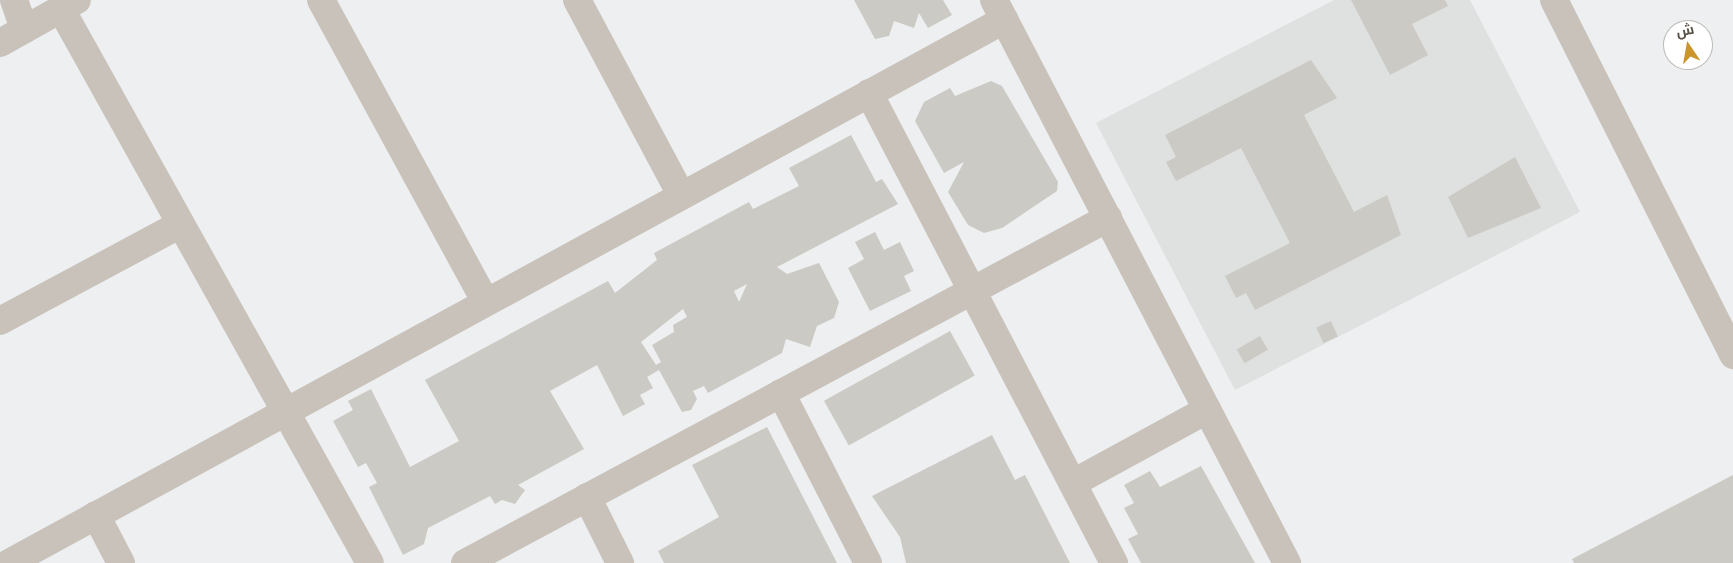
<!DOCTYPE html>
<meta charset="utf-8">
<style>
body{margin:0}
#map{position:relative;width:1733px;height:563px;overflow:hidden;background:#edeff0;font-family:"Sofia Sans Condensed",Cairo,sans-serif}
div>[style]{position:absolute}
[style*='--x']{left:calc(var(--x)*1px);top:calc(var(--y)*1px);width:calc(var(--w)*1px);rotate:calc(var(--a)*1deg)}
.education>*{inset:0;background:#dee1e0}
.building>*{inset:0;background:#cccac4;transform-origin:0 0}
.minor>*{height:28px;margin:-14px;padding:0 14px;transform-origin:14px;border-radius:14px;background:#c8c2ba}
span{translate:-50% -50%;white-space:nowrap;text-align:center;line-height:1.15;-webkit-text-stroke:4.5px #fff;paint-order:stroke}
.north{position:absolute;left:1663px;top:20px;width:50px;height:50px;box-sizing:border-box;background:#fff;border:1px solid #bcb9b5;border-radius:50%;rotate:348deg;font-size:14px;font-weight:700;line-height:20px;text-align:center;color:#585147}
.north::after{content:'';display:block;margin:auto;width:18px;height:22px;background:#cb952b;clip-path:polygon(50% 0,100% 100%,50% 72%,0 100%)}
</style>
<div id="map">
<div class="education">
<i style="clip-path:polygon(1334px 0,1470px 0,1580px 212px,1235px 390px,1096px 123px)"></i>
</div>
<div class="building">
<i style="clip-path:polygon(854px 0,943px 0,952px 15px,928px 28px,919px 13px,914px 28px,894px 21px,889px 36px,875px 39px)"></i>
<i style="clip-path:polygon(1351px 0,1445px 0,1448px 6px,1412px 24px,1428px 55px,1390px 75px)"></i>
<i style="clip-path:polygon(1311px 60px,1337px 98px,1304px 115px,1354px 212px,1387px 195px,1401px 235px,1255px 310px,1246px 293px,1236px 298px,1225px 276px,1290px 243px,1241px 148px,1176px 181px,1166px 162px,1176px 157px,1165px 135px)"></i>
<i style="clip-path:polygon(991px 81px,1002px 86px,1058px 182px,1057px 191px,1002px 228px,984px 233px,968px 225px,948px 192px,964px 162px,944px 173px,915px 121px,924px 102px,950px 88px,955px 96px)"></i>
<i style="clip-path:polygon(evenodd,851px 135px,876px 182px,882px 179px,898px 204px,777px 267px,787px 274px,819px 263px,839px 302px,834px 318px,817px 326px,810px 347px,786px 339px,782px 353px,708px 393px,704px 386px,693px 391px,697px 399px,691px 410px,682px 412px,659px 370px,647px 377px,653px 388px,640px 395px,645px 404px,623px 416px,597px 365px,550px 391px,584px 449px,518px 485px,525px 490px,515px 504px,502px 500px,495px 504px,490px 496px,428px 528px,424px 544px,403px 555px,369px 487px,377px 483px,366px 463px,358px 467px,333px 421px,353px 410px,348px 401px,371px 389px,410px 467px,459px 441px,425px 380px,608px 281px,615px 293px,657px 260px,654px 253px,749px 202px,753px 209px,799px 186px,789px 168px,851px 135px,747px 284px,739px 302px,734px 291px,747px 284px,851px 135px,683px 309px,687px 317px,673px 325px,674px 332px,652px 345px,661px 362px,656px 365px,641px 342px,683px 309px)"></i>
<i style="clip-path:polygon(1515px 157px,1541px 208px,1468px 238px,1448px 197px)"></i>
<i style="clip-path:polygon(875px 232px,884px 250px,900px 242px,914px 271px,904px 276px,911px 291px,870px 311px,848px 268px,864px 259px,855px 242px)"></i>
<i style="left:1331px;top:321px;width:17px;height:16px;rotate:66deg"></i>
<i style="left:950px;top:331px;width:51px;height:144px;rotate:61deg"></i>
<i style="left:1260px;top:336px;width:16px;height:27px;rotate:60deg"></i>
<i style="clip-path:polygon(767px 427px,837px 563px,664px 563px,658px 551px,719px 517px,692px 465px)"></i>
<i style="clip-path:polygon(992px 435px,1015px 480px,1025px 475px,1070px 563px,906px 563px,900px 537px,872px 496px)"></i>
<i style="clip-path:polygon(1201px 466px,1255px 563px,1141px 563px,1128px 539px,1138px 534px,1124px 508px,1134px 503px,1124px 485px,1150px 471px,1160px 487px)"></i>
<i style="clip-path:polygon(1733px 475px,1733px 563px,1574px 563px,1572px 559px)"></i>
</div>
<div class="minor">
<i style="--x:14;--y:0;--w:31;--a:71"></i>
<i style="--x:321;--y:0;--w:343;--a:61.4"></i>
<i style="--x:577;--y:0;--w:221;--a:61.9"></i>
<i style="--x:994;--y:0;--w:635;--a:62.51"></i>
<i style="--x:1554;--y:0;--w:398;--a:63.2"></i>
<i style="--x:61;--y:9;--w:634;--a:60.85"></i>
<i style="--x:0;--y:43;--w:88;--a:-29.2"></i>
<i style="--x:869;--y:93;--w:530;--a:62.47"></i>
<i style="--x:0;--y:321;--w:205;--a:-28.2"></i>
<i style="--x:781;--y:393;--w:191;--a:62.9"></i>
<i style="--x:1073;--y:483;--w:153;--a:-28.6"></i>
<i style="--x:587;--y:497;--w:74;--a:63.4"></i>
<i style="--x:96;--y:515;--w:54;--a:62.5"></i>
<i style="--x:9;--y:563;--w:1134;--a:-28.62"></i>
<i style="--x:465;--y:563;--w:730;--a:-28.22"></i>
</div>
<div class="north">ش</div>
</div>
